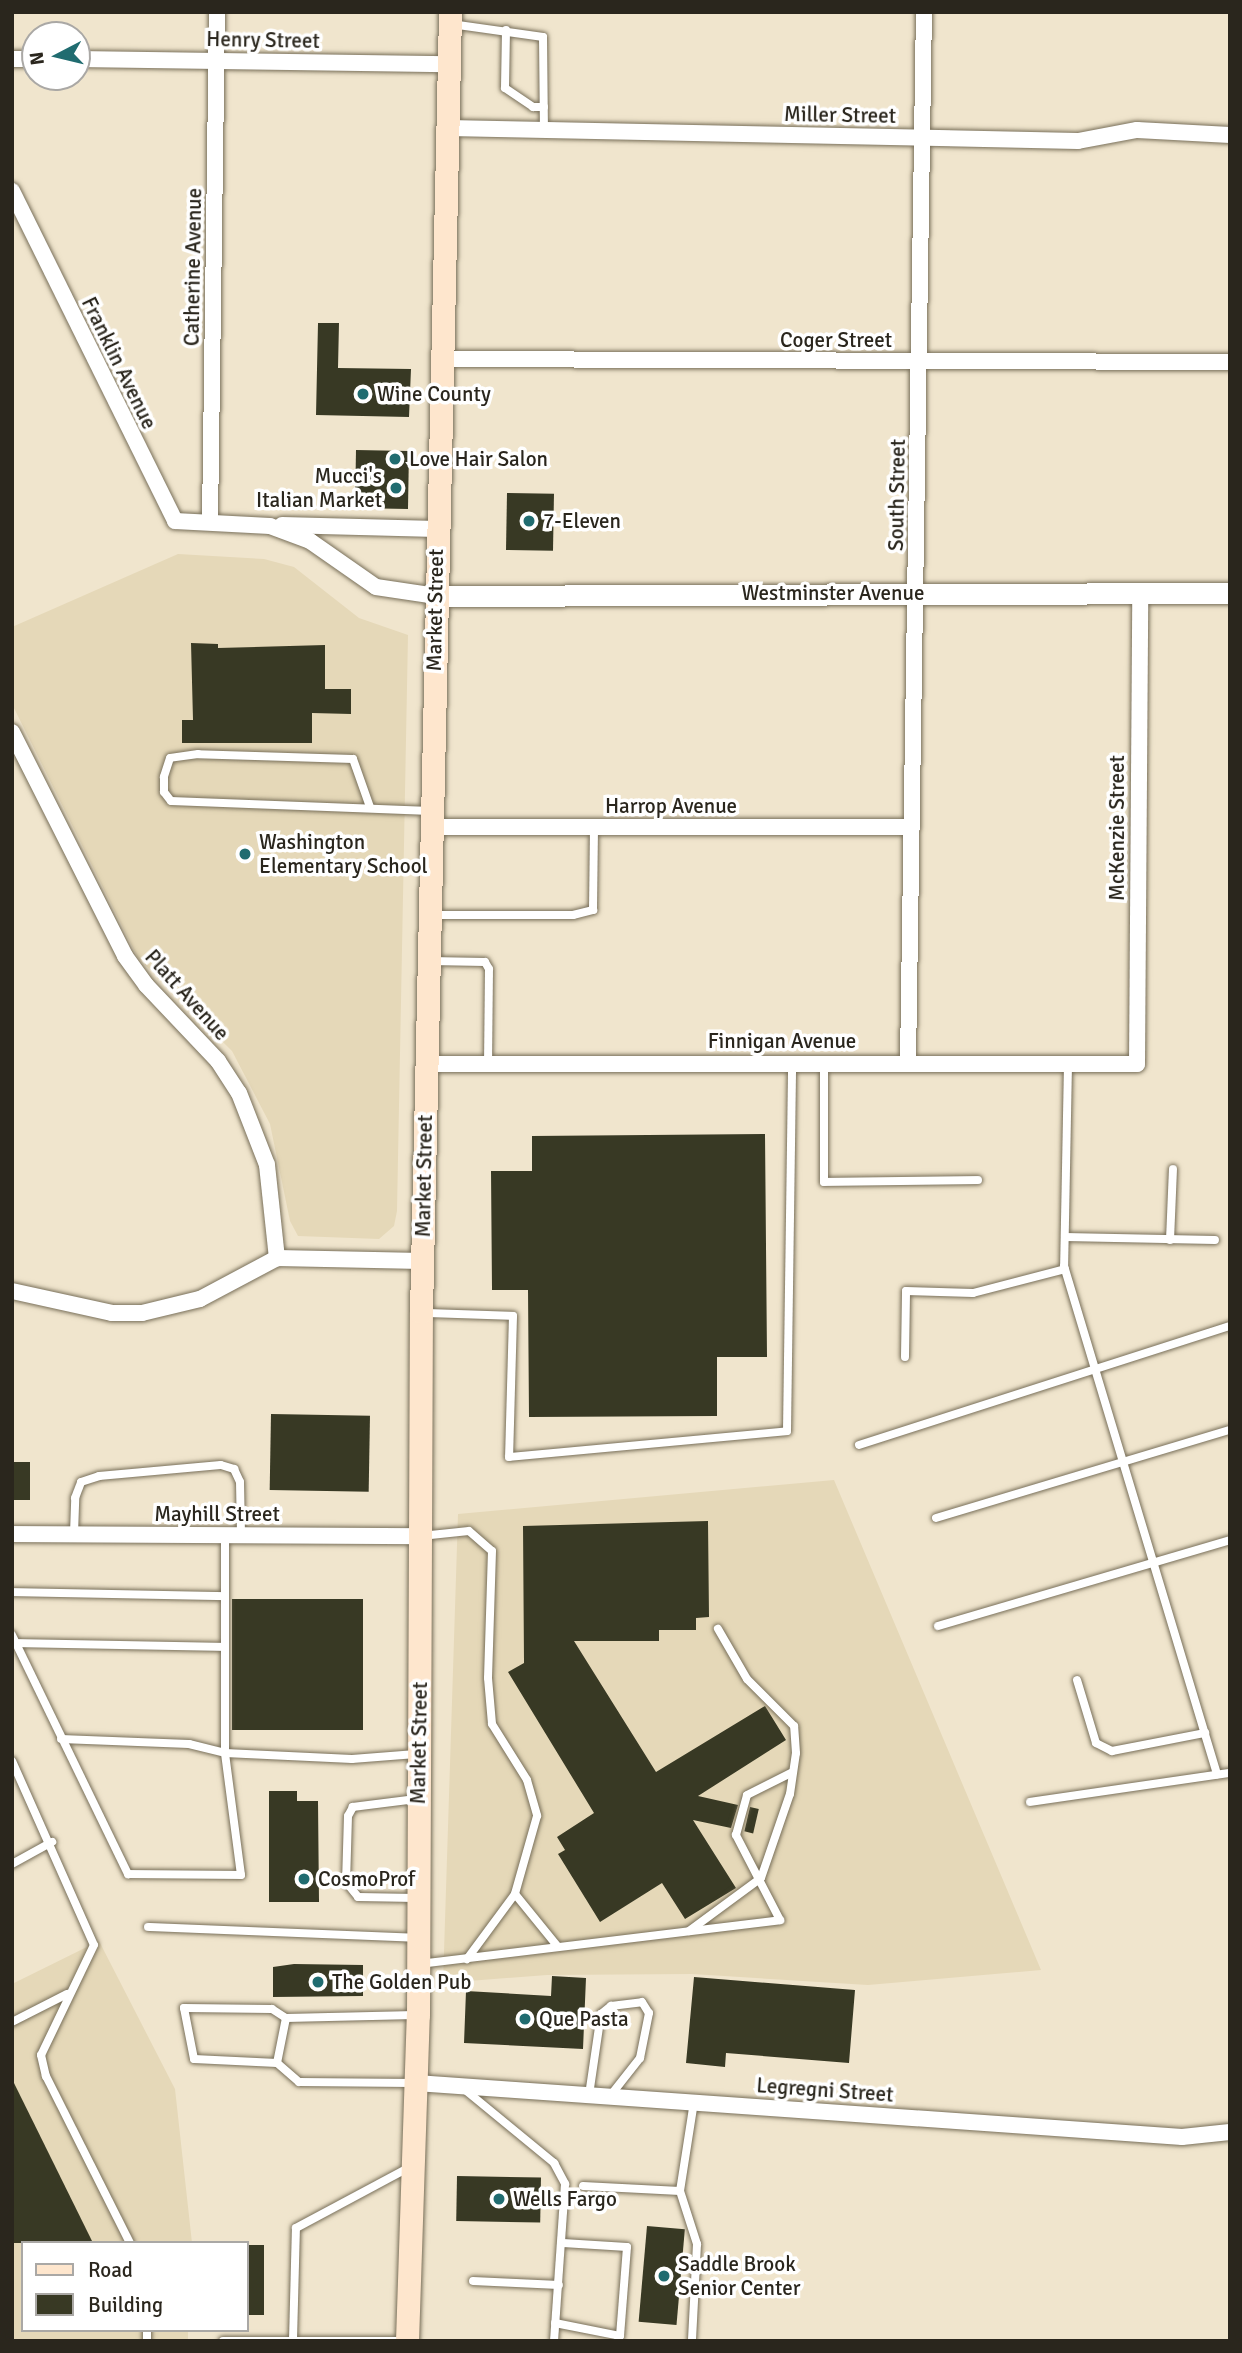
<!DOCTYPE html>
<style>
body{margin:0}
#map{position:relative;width:1242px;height:2353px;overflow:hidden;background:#f0e5cd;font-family:Signika,sans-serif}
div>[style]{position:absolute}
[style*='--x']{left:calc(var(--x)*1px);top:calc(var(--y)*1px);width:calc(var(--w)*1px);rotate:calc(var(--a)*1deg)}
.built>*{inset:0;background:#e5d8b8}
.building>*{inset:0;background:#383924;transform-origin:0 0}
.roads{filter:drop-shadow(0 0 2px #786f59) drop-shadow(0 0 2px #786f59)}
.service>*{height:8px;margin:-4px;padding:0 4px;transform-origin:4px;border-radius:4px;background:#fff}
.minor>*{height:16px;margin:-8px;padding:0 8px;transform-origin:8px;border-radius:8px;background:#fff}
.tertiary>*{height:21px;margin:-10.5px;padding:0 10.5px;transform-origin:10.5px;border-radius:10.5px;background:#fff}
.secondary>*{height:23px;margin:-11.5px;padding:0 11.5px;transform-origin:11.5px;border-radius:11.5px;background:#fee6cd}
.dots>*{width:19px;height:19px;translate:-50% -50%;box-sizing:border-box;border:4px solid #fff;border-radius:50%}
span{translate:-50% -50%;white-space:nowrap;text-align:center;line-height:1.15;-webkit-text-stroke:7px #fff;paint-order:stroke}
.street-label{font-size:21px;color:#2a261d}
.poi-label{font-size:21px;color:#2a261d}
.left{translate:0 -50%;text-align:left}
.right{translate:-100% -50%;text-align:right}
.frame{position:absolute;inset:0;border:14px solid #2a261d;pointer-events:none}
.legend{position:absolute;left:21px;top:2241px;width:228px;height:91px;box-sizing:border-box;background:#fff;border:2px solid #aaa8a5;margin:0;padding:9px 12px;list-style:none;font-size:21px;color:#2a261d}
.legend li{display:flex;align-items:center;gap:14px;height:35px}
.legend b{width:35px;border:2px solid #aaa8a5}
.north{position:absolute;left:21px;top:21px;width:70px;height:70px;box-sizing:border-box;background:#fff;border:2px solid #aaa8a5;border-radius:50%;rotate:263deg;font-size:19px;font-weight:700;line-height:28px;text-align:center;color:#2a261d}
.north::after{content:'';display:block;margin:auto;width:24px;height:32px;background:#206c70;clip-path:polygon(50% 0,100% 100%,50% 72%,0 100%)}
</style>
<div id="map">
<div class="built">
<i style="clip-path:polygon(178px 554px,264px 559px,294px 567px,359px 618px,408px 635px,397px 1211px,394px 1226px,379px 1239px,298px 1236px,290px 1221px,270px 1124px,232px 1051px,138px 958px,12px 704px,12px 627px)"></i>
<i style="clip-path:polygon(834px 1480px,1041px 1970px,868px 1985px,692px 1974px,547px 1975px,443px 1983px,458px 1514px)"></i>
<i style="clip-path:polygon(99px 1941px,175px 2089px,192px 2243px,23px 2243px,23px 2330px,188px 2330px,188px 2341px,12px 2341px,12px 1984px)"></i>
</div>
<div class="building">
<i style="clip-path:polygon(318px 323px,339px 323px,338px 368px,411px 369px,409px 417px,316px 415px)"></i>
<i style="left:356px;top:450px;width:53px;height:58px;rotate:1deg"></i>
<i style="left:507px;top:493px;width:47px;height:57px;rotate:1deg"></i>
<i style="clip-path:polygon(191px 643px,218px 644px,218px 648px,325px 645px,325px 689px,351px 689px,351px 714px,312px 713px,312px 743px,182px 743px,182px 720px,193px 720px)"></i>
<i style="clip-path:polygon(765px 1134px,767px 1357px,717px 1357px,717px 1416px,529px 1417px,528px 1290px,492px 1290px,491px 1171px,532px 1171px,532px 1136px)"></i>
<i style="left:271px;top:1414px;width:99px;height:76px;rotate:1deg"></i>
<i style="left:12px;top:1462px;width:18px;height:38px"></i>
<i style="clip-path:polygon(708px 1521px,709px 1617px,696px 1618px,696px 1630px,659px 1630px,659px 1641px,574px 1641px,656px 1772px,765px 1706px,786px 1740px,698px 1796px,738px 1805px,731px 1828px,693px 1820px,736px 1888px,685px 1919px,662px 1883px,600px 1922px,558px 1854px,565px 1850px,557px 1837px,594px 1813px,508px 1672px,524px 1663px,523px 1526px)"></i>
<i style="left:232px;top:1599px;width:131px;height:131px"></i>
<i style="clip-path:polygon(269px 1791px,297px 1791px,297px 1801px,318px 1801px,319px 1902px,269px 1902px)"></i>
<i style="left:750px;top:1807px;width:9px;height:25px;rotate:13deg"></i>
<i style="clip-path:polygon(294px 1964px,363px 1965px,363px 1996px,273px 1997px,273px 1967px)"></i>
<i style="clip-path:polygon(552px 1976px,586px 1978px,583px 2049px,464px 2043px,466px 1991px,551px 1996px)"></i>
<i style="clip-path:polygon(694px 1977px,855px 1990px,849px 2063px,726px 2053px,725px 2067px,686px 2063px)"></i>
<i style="clip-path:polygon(12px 2079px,93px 2243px,12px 2243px)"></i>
<i style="left:457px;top:2176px;width:84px;height:45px;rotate:1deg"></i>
<i style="left:647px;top:2226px;width:38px;height:96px;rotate:5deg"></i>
<i style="left:247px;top:2245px;width:17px;height:70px"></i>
</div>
<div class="roads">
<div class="service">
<i style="--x:451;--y:24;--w:93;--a:8"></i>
<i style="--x:543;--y:37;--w:92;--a:89.4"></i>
<i style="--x:506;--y:30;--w:58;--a:91"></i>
<i style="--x:505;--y:88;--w:34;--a:34"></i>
<i style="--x:533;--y:107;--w:11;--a:0"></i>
<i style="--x:370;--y:807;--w:51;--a:-109.5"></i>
<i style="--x:353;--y:759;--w:155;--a:-178.2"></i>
<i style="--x:198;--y:754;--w:28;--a:172"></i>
<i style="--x:170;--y:758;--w:20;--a:108"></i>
<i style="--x:164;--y:777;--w:15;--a:90"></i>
<i style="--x:164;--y:792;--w:11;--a:52"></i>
<i style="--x:171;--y:801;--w:260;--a:2.2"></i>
<i style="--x:432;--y:915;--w:141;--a:0"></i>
<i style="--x:573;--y:915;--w:21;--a:-14"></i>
<i style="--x:593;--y:910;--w:83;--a:-89.3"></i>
<i style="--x:430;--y:961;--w:55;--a:1"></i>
<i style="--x:485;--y:962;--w:8;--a:60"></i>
<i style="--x:489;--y:969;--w:95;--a:90.6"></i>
<i style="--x:824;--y:1062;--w:120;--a:90"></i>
<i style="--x:824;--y:1182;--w:154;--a:-0.7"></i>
<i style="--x:1068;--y:1064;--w:202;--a:91.1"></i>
<i style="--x:1064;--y:1266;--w:531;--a:73.24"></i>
<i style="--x:1065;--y:1237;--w:150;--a:1.1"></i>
<i style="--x:1170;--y:1240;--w:71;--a:-87.6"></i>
<i style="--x:424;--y:1313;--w:89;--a:1.9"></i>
<i style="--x:513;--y:1316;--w:141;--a:91.6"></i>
<i style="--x:509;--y:1457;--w:279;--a:-5.3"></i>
<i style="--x:787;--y:1431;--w:367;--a:-89.2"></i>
<i style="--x:905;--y:1357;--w:66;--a:-89.1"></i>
<i style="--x:906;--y:1291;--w:67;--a:1.7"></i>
<i style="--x:973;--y:1293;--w:95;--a:-14.6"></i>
<i style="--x:859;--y:1445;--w:390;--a:-17.8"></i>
<i style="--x:936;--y:1518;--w:307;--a:-16.7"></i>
<i style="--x:74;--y:1534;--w:36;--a:-88"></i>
<i style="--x:75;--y:1498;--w:17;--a:-69"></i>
<i style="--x:81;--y:1482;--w:19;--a:-18"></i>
<i style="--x:99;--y:1476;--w:122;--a:-5.2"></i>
<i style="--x:221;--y:1465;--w:14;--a:17"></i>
<i style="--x:234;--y:1469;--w:14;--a:65"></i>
<i style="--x:240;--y:1482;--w:53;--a:88.9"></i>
<i style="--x:421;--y:1536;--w:48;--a:-5.9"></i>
<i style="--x:469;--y:1531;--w:30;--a:41"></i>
<i style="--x:492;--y:1551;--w:127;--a:91.8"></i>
<i style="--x:488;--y:1678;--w:46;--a:85"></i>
<i style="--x:492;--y:1724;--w:66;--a:58"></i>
<i style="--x:527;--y:1780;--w:37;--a:74"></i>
<i style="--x:537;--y:1816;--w:81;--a:105.8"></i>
<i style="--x:515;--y:1894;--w:81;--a:126.4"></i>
<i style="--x:12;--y:1592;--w:213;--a:1.1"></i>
<i style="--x:938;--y:1626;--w:304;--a:-16.4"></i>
<i style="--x:12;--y:1635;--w:266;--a:64.1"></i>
<i style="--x:128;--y:1874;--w:113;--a:0.5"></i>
<i style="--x:241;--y:1875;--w:123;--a:-97.5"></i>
<i style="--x:225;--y:1753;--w:218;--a:-90"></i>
<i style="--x:16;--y:1643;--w:209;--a:1.1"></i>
<i style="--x:1077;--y:1680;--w:66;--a:73.2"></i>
<i style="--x:1096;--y:1743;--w:18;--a:27"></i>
<i style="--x:1112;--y:1751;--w:95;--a:-11"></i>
<i style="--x:61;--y:1739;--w:128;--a:2.2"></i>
<i style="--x:189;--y:1744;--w:37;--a:14"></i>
<i style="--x:225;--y:1753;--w:127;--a:2.7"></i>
<i style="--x:352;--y:1759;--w:64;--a:-4.5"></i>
<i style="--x:12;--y:1761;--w:201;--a:66"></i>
<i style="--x:94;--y:1945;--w:122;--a:115.7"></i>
<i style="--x:41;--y:2055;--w:22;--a:77"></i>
<i style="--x:46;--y:2076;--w:187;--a:63.3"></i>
<i style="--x:416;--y:1799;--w:64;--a:172.8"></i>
<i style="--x:353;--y:1807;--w:10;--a:119"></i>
<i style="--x:348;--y:1816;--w:66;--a:91.7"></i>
<i style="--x:346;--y:1882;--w:19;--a:51"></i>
<i style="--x:358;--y:1897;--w:58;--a:1"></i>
<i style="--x:1030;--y:1802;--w:202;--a:-8.3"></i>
<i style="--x:12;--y:1864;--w:46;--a:-28.8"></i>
<i style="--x:515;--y:1894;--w:68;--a:50.9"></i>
<i style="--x:148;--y:1927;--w:269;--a:2.3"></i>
<i style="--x:689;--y:1931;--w:89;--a:-36.4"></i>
<i style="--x:761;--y:1878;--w:89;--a:-71"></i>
<i style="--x:790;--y:1794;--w:41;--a:-81.7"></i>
<i style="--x:796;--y:1753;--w:27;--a:-94"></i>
<i style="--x:794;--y:1726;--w:66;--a:-135"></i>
<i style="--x:747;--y:1679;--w:58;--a:-120.1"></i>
<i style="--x:419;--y:1964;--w:364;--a:-6.9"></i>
<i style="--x:780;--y:1920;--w:96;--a:-117.4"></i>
<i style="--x:736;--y:1835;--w:41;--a:-74.6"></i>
<i style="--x:747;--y:1795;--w:51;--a:-26.6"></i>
<i style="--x:12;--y:2022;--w:62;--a:-27"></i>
<i style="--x:277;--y:2063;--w:46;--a:-78.7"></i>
<i style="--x:413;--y:2083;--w:114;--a:-179.5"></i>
<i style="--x:299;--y:2082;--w:29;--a:-139"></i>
<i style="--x:277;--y:2063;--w:83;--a:-177.2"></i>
<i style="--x:194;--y:2059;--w:52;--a:-101.1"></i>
<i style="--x:184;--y:2008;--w:88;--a:0.7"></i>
<i style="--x:272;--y:2009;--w:17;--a:33"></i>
<i style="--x:286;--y:2018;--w:129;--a:-1.3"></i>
<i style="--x:464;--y:2089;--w:117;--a:39.4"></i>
<i style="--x:554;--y:2163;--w:24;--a:62"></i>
<i style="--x:565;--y:2184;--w:157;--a:94"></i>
<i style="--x:589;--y:2095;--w:82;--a:-81.6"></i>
<i style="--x:601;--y:2014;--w:13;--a:-39"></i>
<i style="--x:611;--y:2006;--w:31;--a:-7"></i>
<i style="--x:642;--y:2002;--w:13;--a:58"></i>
<i style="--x:649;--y:2013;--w:46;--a:101.3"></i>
<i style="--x:640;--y:2058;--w:48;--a:128.3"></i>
<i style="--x:583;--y:2186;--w:97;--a:3"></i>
<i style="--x:680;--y:2191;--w:90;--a:-81.1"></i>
<i style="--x:680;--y:2191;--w:56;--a:72.2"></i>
<i style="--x:697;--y:2244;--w:97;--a:93"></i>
<i style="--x:563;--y:2243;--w:64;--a:3.6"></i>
<i style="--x:627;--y:2247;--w:89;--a:94.5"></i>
<i style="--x:473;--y:2281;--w:86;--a:2.7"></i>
<i style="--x:555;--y:2323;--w:66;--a:11.3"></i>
<i style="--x:620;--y:2336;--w:4;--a:117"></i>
<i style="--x:293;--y:2340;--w:112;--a:-88.5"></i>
<i style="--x:296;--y:2228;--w:129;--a:-28.2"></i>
<i style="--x:147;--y:2341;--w:11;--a:-90"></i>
<i style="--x:223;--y:2341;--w:182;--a:0"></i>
</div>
<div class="minor">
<i style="--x:12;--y:59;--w:23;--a:0"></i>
<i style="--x:77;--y:59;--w:372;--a:0.8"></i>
<i style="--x:448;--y:128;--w:630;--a:1.18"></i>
<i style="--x:1078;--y:141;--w:60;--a:-10.6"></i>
<i style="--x:1137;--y:130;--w:93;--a:3.1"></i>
<i style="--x:12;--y:191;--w:368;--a:63.7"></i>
<i style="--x:175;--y:521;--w:95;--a:3"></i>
<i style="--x:270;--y:526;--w:43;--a:20.6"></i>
<i style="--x:310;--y:541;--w:80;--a:34.9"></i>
<i style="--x:376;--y:587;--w:61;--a:8.5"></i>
<i style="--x:443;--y:359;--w:787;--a:0.22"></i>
<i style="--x:210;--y:522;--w:510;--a:-89.21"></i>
<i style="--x:282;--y:525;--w:155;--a:1.5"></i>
<i style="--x:12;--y:732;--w:251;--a:63.2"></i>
<i style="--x:125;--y:956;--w:36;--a:54"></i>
<i style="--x:146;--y:985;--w:105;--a:46.5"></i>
<i style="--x:218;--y:1061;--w:38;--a:57"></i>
<i style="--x:239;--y:1093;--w:77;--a:68.7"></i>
<i style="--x:267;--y:1165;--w:94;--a:83.9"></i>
<i style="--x:430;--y:827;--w:482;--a:0"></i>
<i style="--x:908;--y:1062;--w:1050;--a:-89.13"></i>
<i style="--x:427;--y:1064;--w:710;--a:0"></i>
<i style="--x:1137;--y:1064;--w:471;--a:-89.6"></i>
<i style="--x:12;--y:1291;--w:102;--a:12.4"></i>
<i style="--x:112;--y:1313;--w:30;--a:0"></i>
<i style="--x:142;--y:1313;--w:60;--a:-13.6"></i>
<i style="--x:200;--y:1299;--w:87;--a:-28"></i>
<i style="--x:277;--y:1258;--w:145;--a:1.2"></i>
<i style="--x:12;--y:1534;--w:409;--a:0.3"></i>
<i style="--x:416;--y:2083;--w:768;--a:4.03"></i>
<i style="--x:1182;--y:2137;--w:48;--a:-5.9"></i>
</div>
<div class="tertiary">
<i style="--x:436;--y:596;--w:794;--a:-0.22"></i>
</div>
<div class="secondary">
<i style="--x:407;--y:2341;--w:326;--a:-88.1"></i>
<i style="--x:418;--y:2015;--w:703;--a:-89.76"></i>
<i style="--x:421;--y:1312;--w:1300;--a:-88.72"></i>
</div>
</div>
<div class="dots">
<i style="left:363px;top:394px;background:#206c70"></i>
<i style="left:395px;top:459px;background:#206c70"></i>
<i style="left:396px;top:488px;background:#206c70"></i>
<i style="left:529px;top:521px;background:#206c70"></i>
<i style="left:245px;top:854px;background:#206c70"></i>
<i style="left:304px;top:1879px;background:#206c70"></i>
<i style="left:318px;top:1982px;background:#206c70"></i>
<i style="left:525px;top:2019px;background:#206c70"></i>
<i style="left:499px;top:2199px;background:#206c70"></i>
<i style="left:664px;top:2276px;background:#206c70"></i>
</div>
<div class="street-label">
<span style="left:263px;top:40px;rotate:1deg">Henry Street</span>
<span style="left:840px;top:115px;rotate:1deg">Miller Street</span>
<span style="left:193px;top:267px;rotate:-89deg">Catherine Avenue</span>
<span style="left:836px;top:340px">Coger Street</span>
<span style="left:119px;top:363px;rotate:64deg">Franklin Avenue</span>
<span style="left:897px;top:495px;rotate:-89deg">South Street</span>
<span style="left:833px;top:593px">Westminster Avenue</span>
<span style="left:435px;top:610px;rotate:-89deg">Market Street</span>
<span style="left:671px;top:806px">Harrop Avenue</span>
<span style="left:1117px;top:828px;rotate:-90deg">McKenzie Street</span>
<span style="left:187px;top:995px;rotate:48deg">Platt Avenue</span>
<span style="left:782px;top:1041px">Finnigan Avenue</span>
<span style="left:424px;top:1176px;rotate:-89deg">Market Street</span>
<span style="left:217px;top:1514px">Mayhill Street</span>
<span style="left:419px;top:1743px;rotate:-89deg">Market Street</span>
<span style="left:825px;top:2090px;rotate:4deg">Legregni Street</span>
</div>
<div class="poi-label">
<span class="left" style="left:377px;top:394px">Wine County</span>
<span class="left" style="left:409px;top:459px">Love Hair Salon</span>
<span class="right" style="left:382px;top:488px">Mucci's<br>Italian Market</span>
<span class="left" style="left:543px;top:521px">7-Eleven</span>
<span class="left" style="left:259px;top:854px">Washington<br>Elementary School</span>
<span class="left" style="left:318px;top:1879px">CosmoProf</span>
<span class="left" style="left:332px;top:1982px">The Golden Pub</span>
<span class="left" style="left:539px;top:2019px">Que Pasta</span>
<span class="left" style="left:513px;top:2199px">Wells Fargo</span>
<span class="left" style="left:678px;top:2276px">Saddle Brook<br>Senior Center</span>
</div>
<div class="frame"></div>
<ul class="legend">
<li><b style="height:9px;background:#fee6cd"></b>Road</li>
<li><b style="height:19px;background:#383924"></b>Building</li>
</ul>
<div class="north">N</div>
</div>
